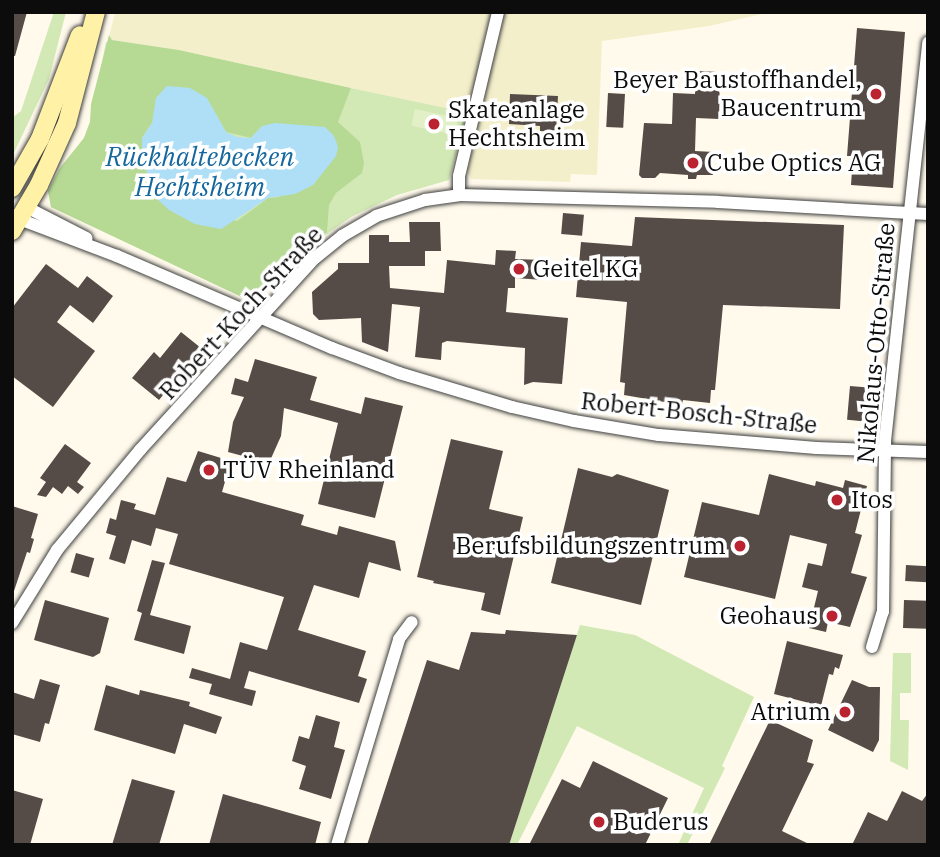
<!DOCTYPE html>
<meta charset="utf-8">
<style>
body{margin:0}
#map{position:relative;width:940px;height:857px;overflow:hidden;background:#fffaeb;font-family:"IBM Plex Serif",serif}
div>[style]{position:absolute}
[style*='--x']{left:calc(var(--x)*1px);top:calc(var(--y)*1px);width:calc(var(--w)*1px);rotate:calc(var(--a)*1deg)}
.farmland>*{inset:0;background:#f4efcb}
.green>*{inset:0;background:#d2e9b5}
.forest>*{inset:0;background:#b6da94}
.pitch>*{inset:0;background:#e3f0c7;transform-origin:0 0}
.water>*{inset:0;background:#afdff6}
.building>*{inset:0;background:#554c48;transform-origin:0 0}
.roads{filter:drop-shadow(0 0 2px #3f3f3f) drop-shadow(0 0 2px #3f3f3f)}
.street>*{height:12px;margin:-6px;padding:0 6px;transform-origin:6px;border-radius:6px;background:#fff}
.secondary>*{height:18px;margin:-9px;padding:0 9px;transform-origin:9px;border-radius:9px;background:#fff2a6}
.dots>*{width:19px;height:19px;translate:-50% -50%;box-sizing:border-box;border:4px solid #fff;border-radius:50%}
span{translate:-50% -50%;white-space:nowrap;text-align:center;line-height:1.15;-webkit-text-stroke:7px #fff;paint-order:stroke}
.poi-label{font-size:24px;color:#0c0c0c}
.right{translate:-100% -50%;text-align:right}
.left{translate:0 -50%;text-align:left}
.street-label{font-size:24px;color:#0c0c0c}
.water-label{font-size:26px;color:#15679e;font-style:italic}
.frame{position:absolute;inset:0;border:14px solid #0c0c0c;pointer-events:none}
</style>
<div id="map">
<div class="farmland">
<i style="clip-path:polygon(115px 12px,491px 12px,471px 98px,464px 113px,179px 50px,112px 40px,109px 37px)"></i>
<i style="clip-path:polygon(503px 12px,770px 12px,709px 26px,602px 41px,597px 175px,571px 174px,570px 182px,471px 179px,466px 169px)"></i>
</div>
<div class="green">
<i style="clip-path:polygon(54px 12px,66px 12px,49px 79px,12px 157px,12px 118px,21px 111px)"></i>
<i style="clip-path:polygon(106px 42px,348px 94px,351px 88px,464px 112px,471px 98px,449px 180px,397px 195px,351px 217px,303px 251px,261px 298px,244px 298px,51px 207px,48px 191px,60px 168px,84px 138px,90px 122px)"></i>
<i style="clip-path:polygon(580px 625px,635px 635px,754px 697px,722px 766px,725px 768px,687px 845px,678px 845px,704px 788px,577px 726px,517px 845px,509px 845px)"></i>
<i style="clip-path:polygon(893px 653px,911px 653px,911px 693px,900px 693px,900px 720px,909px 720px,908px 770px,890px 761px)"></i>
</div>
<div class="forest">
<i style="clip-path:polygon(evenodd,109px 35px,112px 40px,179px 50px,351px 88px,338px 122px,360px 142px,364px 163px,362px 173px,336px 193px,329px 205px,327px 232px,303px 251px,261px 298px,244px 298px,51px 207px,48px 191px,60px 168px,84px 138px,90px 122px,91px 104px,109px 35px,206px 98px,226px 132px,251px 138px,262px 126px,279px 197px,268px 198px,237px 221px,153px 195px,142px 154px,142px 138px,152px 123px,206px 98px)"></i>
</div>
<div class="pitch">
<i style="left:415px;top:109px;width:44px;height:17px;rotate:12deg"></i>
</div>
<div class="water">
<i style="clip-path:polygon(167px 86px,190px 88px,207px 98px,226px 132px,237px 137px,251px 138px,262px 126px,275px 123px,325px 127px,334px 136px,338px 147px,336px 156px,313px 185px,295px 194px,268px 198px,221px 229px,195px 224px,169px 210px,153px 195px,142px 154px,142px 138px,152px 123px,156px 98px)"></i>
</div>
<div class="building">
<i style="clip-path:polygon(12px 12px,27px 12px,15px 56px,12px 56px)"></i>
<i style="clip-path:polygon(857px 28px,905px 32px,893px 188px,851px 185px,853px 156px,847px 156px)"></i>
<i style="clip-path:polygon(696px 71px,720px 72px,719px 119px,696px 118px,695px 151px,714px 152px,713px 175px,697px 175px,696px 179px,688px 179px,688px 175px,660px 173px,655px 178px,642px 178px,639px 175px,644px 123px,672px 124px,673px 93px,695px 94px)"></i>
<i style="left:608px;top:93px;width:17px;height:34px;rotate:3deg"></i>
<i style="clip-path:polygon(510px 94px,558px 96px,556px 132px,540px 131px,540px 126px,509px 124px)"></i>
<i style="left:563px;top:213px;width:21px;height:21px;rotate:5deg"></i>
<i style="clip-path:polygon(635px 217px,844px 225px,840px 309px,723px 305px,715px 390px,711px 390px,710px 403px,683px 400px,682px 405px,676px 404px,624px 395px,625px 383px,620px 382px,627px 302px,576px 297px,581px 242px,632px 246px)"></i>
<i style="clip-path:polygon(409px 222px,440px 222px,441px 251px,425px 251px,425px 266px,389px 266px,390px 288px,444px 293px,447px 260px,495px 265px,496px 250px,516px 251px,515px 259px,544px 260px,543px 280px,515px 278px,515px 288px,508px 288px,506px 312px,568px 318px,562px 384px,533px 382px,524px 385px,525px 348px,447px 341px,442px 343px,441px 360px,415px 357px,420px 307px,392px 304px,388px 352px,362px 342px,361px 318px,319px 320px,313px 314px,312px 292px,338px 269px,338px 263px,369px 263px,369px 235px,389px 235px,389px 242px,410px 242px)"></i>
<i style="clip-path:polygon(46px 264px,78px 288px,87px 276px,113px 296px,93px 323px,70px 305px,57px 322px,95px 351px,53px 407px,12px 376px,12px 308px)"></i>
<i style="clip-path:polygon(181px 332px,201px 348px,159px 400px,132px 378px,154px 352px,160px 358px)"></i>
<i style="clip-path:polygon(255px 359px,317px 377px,310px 400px,361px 414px,365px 397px,403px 406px,375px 518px,318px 504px,338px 423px,284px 408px,281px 436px,269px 463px,228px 452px,233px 422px,244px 397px,231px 394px,235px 378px,248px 382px)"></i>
<i style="left:850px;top:386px;width:21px;height:34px;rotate:5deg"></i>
<i style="clip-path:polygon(451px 439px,503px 451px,489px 509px,523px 517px,500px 615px,481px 610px,485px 593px,433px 583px,434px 581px,417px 577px)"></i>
<i style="clip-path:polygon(65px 444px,91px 463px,77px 482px,84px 487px,78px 494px,68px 486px,62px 494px,53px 487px,46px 497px,37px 495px,46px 482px,40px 478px)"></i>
<i style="clip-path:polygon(198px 451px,231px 461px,222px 492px,301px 514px,304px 515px,301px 525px,337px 535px,339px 526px,395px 541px,401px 571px,369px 562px,359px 598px,314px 585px,298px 630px,366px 651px,358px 676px,367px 679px,359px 703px,249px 671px,244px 688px,256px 691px,252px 706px,209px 694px,212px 684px,189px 678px,192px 668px,230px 679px,240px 642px,267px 650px,284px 597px,169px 564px,178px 534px,156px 528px,151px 546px,132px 540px,125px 564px,109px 559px,116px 536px,106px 533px,110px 518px,116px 520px,121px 500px,136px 504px,134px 509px,155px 515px,167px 477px,186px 482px)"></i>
<i style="clip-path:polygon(578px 468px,612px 477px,617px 474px,669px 490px,641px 605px,551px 583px)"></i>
<i style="clip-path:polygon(769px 474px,815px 486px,816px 481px,843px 488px,845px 480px,867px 486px,855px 533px,862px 535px,851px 573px,867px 577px,850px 627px,828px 622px,826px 632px,809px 628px,818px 591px,802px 587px,808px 563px,822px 566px,827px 544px,790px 535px,775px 599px,684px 577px,702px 502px,759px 515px)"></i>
<i style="clip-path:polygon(12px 506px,38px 514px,31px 538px,34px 539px,30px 553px,27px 552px,14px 591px)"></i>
<i style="left:76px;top:553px;width:19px;height:20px;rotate:16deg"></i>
<i style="clip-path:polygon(152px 560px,165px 563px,150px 615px,191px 626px,184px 654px,134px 640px,142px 613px,137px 611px)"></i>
<i style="left:906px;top:565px;width:22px;height:16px;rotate:3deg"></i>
<i style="clip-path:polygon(45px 600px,109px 618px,100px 653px,93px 657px,34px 640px)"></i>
<i style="left:904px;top:600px;width:24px;height:28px;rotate:2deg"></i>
<i style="clip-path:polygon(506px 630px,577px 635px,509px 845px,367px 845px,427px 660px,459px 670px,471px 632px,505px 634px)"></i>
<i style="clip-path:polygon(787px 641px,843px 655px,839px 669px,835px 667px,833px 675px,829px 674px,821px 706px,774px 694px)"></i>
<i style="clip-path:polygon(40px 679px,60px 685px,49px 724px,45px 723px,40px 742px,12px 734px,12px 692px,34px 699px)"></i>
<i style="clip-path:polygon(852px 680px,869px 687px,880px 687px,879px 740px,873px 752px,828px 730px)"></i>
<i style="clip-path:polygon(106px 685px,139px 695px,140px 690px,190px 702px,189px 706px,222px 717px,216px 734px,184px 724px,175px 754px,94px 730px)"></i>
<i style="clip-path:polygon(316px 715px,340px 722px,334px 747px,345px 750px,331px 799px,299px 789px,306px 766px,292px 761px,299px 736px,309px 739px)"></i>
<i style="clip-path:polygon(770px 720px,813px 740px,807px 762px,814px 764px,782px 831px,811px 845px,709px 845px)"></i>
<i style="clip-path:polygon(593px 761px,668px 798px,645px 845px,529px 845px,562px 779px,580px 788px)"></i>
<i style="clip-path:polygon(132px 779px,175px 791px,159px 845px,112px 845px)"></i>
<i style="clip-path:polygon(12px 790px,43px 799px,30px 845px,12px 845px)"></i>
<i style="clip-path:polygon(902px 791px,922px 801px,928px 793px,928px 845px,852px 845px,868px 812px,887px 821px)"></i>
<i style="clip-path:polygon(223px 794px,321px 822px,315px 845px,209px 845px)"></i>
</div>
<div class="roads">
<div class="street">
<i style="--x:459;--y:195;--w:19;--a:-90"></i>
<i style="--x:459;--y:176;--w:169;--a:-76.6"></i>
<i style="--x:26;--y:207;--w:68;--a:27.3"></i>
<i style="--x:19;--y:219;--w:105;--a:20.7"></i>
<i style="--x:117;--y:256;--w:234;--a:23.2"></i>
<i style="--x:332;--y:348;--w:72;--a:20.5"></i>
<i style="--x:399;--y:373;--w:118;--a:16.7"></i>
<i style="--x:512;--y:407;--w:64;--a:12.7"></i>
<i style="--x:574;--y:421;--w:86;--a:9.4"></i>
<i style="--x:659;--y:435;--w:158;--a:4.7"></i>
<i style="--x:816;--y:448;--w:112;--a:2"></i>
<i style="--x:12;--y:623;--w:86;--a:-58.3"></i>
<i style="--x:57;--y:550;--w:130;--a:-50.3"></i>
<i style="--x:140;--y:450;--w:260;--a:-47.7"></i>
<i style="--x:315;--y:258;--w:35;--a:-39"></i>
<i style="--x:342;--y:236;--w:39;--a:-30"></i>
<i style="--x:376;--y:216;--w:52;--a:-18.1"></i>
<i style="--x:425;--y:200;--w:34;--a:-8"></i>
<i style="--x:459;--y:195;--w:259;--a:1.5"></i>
<i style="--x:718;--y:202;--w:210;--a:3.3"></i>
<i style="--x:872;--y:647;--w:37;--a:-73"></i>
<i style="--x:883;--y:612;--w:171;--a:-89.3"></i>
<i style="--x:885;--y:441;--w:401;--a:-83.8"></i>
<i style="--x:337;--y:845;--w:215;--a:-73.2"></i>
<i style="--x:399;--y:639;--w:21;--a:-53"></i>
</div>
<div class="secondary">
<i style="--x:12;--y:188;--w:56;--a:-60.3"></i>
<i style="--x:40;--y:139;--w:111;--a:-69"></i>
<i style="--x:12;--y:231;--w:53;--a:-59.6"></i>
<i style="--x:39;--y:185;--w:68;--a:-65.7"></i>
<i style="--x:67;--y:123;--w:115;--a:-75.4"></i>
</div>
</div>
<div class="dots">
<i style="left:876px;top:94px;background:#bc2331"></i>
<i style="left:434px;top:124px;background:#bc2331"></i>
<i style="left:693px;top:163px;background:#bc2331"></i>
<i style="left:519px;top:269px;background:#bc2331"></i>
<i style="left:209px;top:470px;background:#bc2331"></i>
<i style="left:837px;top:500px;background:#bc2331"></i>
<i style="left:740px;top:546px;background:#bc2331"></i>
<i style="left:832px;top:616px;background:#bc2331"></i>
<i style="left:845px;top:712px;background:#bc2331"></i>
<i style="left:599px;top:822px;background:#bc2331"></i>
</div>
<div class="poi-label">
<span class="right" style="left:862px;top:94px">Beyer Baustoffhandel,<br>Baucentrum</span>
<span class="left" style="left:448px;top:124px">Skateanlage<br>Hechtsheim</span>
<span class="left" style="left:707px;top:163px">Cube Optics AG</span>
<span class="left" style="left:533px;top:269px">Geitel KG</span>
<span class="left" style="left:223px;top:470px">TÜV Rheinland</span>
<span class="left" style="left:851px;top:500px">Itos</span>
<span class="right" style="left:726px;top:546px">Berufsbildungszentrum</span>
<span class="right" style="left:818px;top:616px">Geohaus</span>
<span class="right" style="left:831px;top:712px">Atrium</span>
<span class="left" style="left:613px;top:822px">Buderus</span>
</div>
<div class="street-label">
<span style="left:241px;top:313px;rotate:-47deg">Robert-Koch-Straße</span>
<span style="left:876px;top:343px;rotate:-85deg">Nikolaus-Otto-Straße</span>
<span style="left:699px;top:413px;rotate:6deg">Robert-Bosch-Straße</span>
</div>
<div class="water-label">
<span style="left:200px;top:172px">Rückhaltebecken<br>Hechtsheim</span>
</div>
<div class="frame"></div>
</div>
